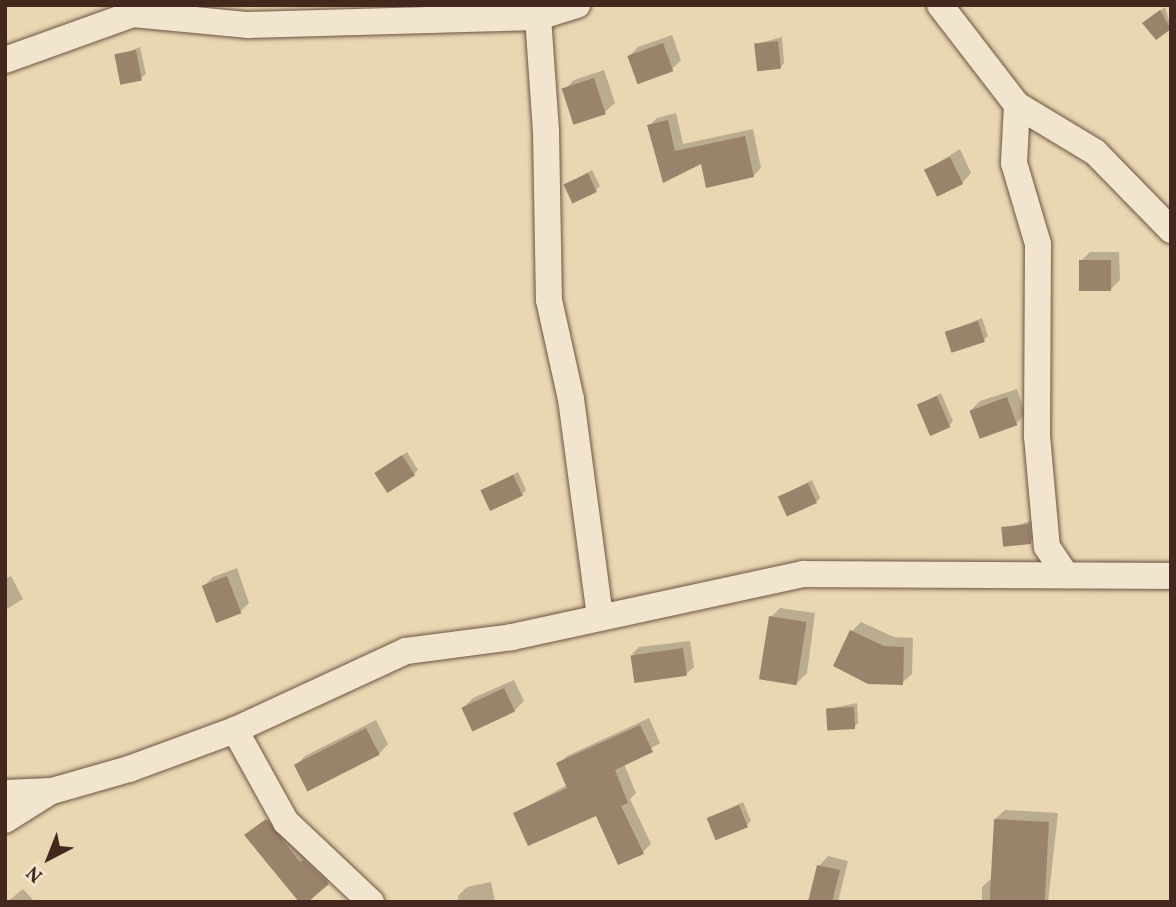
<!DOCTYPE html>
<style>
body{margin:0}
#map{position:relative;width:1176px;height:907px;overflow:hidden;background:#e9d7b2;font-family:Vollkorn,serif}
div>[style]{position:absolute}
[style*='--x']{left:calc(var(--x)*1px);top:calc(var(--y)*1px);width:calc(var(--w)*1px);rotate:calc(var(--a)*1deg)}
.shadow>*{inset:0;background:#0003;transform-origin:0 0}
.building>*{inset:0;background:#9a836b;transform-origin:0 0}
.roads{filter:drop-shadow(0 0 2px #6d5443) drop-shadow(0 0 2px #6d5443)}
.minor>*{height:26px;margin:-13px;padding:0 13px;transform-origin:13px;border-radius:13px;background:#f1e5cd}
span{translate:-50% -50%;white-space:nowrap;text-align:center;line-height:1.15;-webkit-text-stroke:5px #f1e5cd;paint-order:stroke}
.frame{position:absolute;inset:0;border:7px solid #44281e;pointer-events:none}
.north{position:absolute;left:14px;top:823px;width:70px;height:70px;-webkit-text-stroke:5px #f1e5cd;paint-order:stroke;rotate:222deg;font-size:19px;font-weight:700;line-height:28px;text-align:center;color:#44281e}
.north::after{content:'';display:block;margin:auto;width:24px;height:32px;background:#44281e;clip-path:polygon(50% 0,100% 100%,50% 72%,0 100%)}
</style>
<div id="map">
<div class="shadow">
<i style="clip-path:polygon(1165px 7px,1171px 27px,1156px 37px,1149px 19px)"></i>
<i style="clip-path:polygon(672px 35px,681px 60px,672px 69px,629px 56px,638px 47px)"></i>
<i style="clip-path:polygon(782px 37px,784px 63px,780px 68px,756px 44px)"></i>
<i style="clip-path:polygon(140px 47px,146px 74px,141px 78px,117px 56px)"></i>
<i style="clip-path:polygon(604px 70px,615px 103px,605px 112px,564px 90px,574px 80px)"></i>
<i style="clip-path:polygon(676px 113px,683px 144px,753px 129px,761px 168px,753px 176px,702px 162px,664px 181px,649px 126px,657px 118px)"></i>
<i style="clip-path:polygon(960px 149px,971px 173px,962px 183px,926px 170px)"></i>
<i style="clip-path:polygon(592px 170px,600px 186px,596px 190px,565px 185px)"></i>
<i style="clip-path:polygon(1090px 252px,1119px 252px,1120px 280px,1111px 289px,1081px 261px)"></i>
<i style="clip-path:polygon(982px 318px,988px 336px,984px 340px,947px 332px)"></i>
<i style="clip-path:polygon(1017px 389px,1025px 414px,1016px 424px,971px 410px,980px 401px)"></i>
<i style="clip-path:polygon(941px 393px,953px 421px,949px 426px,919px 405px)"></i>
<i style="clip-path:polygon(407px 452px,418px 470px,414px 474px,381px 469px)"></i>
<i style="clip-path:polygon(518px 472px,526px 490px,522px 495px,483px 490px)"></i>
<i style="clip-path:polygon(812px 480px,820px 498px,816px 502px,781px 496px)"></i>
<i style="clip-path:polygon(1033px 520px,1034px 538px,1030px 543px,1003px 530px)"></i>
<i style="clip-path:polygon(237px 568px,249px 603px,240px 612px,204px 586px,213px 577px)"></i>
<i style="clip-path:polygon(11px 576px,23px 599px,5px 610px,5px 579px)"></i>
<i style="clip-path:polygon(780px 608px,815px 613px,807px 673px,797px 683px,771px 617px)"></i>
<i style="clip-path:polygon(861px 622px,894px 637px,913px 638px,912px 674px,902px 683px,852px 631px)"></i>
<i style="clip-path:polygon(690px 641px,694px 667px,686px 674px,632px 654px,639px 647px)"></i>
<i style="clip-path:polygon(514px 680px,524px 701px,514px 711px,463px 708px,473px 698px)"></i>
<i style="clip-path:polygon(857px 703px,858px 723px,854px 728px,827px 709px)"></i>
<i style="clip-path:polygon(649px 718px,660px 743px,624px 764px,636px 793px,630px 799px,651px 844px,643px 852px,597px 814px,515px 813px,567px 785px,558px 764px,567px 756px)"></i>
<i style="clip-path:polygon(376px 720px,388px 744px,379px 754px,296px 765px,305px 756px)"></i>
<i style="clip-path:polygon(743px 802px,751px 821px,747px 825px,709px 818px)"></i>
<i style="clip-path:polygon(1005px 810px,1058px 813px,1048px 902px,982px 902px,982px 887px,993px 877px,995px 819px)"></i>
<i style="left:275px;top:813px;width:87px;height:36px;rotate:46deg"></i>
<i style="clip-path:polygon(828px 856px,848px 861px,838px 902px,810px 902px,819px 866px)"></i>
<i style="clip-path:polygon(491px 882px,495px 902px,459px 902px,458px 896px,467px 887px)"></i>
<i style="clip-path:polygon(23px 889px,35px 902px,7px 902px)"></i>
</div>
<div class="building">
<i style="clip-path:polygon(1160px 10px,1171px 29px,1156px 40px,1142px 23px)"></i>
<i style="left:778px;top:41px;width:28px;height:24px;rotate:84deg"></i>
<i style="left:663px;top:43px;width:30px;height:38px;rotate:70deg"></i>
<i style="left:136px;top:50px;width:31px;height:22px;rotate:79deg"></i>
<i style="left:594px;top:78px;width:38px;height:34px;rotate:72deg"></i>
<i style="clip-path:polygon(668px 120px,675px 151px,745px 136px,754px 177px,706px 188px,701px 164px,663px 183px,647px 125px)"></i>
<i style="left:950px;top:157px;width:30px;height:29px;rotate:64deg"></i>
<i style="left:588px;top:173px;width:21px;height:27px;rotate:65deg"></i>
<i style="left:1111px;top:260px;width:31px;height:32px;rotate:90deg"></i>
<i style="left:978px;top:321px;width:22px;height:35px;rotate:72deg"></i>
<i style="left:937px;top:396px;width:34px;height:22px;rotate:67deg"></i>
<i style="left:1007px;top:397px;width:30px;height:40px;rotate:70deg"></i>
<i style="left:402px;top:455px;width:24px;height:33px;rotate:57deg"></i>
<i style="left:513px;top:475px;width:23px;height:36px;rotate:65deg"></i>
<i style="left:808px;top:483px;width:22px;height:33px;rotate:66deg"></i>
<i style="left:1029px;top:524px;width:20px;height:28px;rotate:84deg"></i>
<i style="left:227px;top:576px;width:40px;height:27px;rotate:69deg"></i>
<i style="left:769px;top:616px;width:38px;height:64px;rotate:9deg"></i>
<i style="clip-path:polygon(850px 630px,884px 646px,904px 647px,903px 685px,868px 684px,833px 666px)"></i>
<i style="left:683px;top:648px;width:28px;height:53px;rotate:82deg"></i>
<i style="left:504px;top:688px;width:26px;height:47px;rotate:65deg"></i>
<i style="left:854px;top:707px;width:22px;height:28px;rotate:87deg"></i>
<i style="clip-path:polygon(640px 725px,653px 752px,615px 770px,628px 803px,621px 806px,644px 854px,618px 865px,596px 816px,528px 846px,513px 813px,567px 788px,556px 763px)"></i>
<i style="left:366px;top:728px;width:30px;height:81px;rotate:63deg"></i>
<i style="left:739px;top:805px;width:24px;height:35px;rotate:68deg"></i>
<i style="clip-path:polygon(266px 819px,300px 862px,303px 860px,329px 884px,308px 902px,299px 902px,244px 835px)"></i>
<i style="left:994px;top:819px;width:55px;height:83px;rotate:3deg"></i>
<i style="clip-path:polygon(817px 865px,840px 870px,832px 902px,808px 902px)"></i>
</div>
<div class="roads">
<div class="minor">
<i style="--x:940;--y:5;--w:126;--a:52.4"></i>
<i style="--x:1017;--y:105;--w:91;--a:31.1"></i>
<i style="--x:1095;--y:152;--w:109;--a:45.7"></i>
<i style="--x:538;--y:17;--w:114;--a:86"></i>
<i style="--x:546;--y:131;--w:169;--a:89"></i>
<i style="--x:549;--y:300;--w:101;--a:77.5"></i>
<i style="--x:571;--y:399;--w:219;--a:82.4"></i>
<i style="--x:5;--y:60;--w:136;--a:-19.8"></i>
<i style="--x:133;--y:14;--w:116;--a:5.5"></i>
<i style="--x:248;--y:25;--w:290;--a:-1.6"></i>
<i style="--x:538;--y:17;--w:41;--a:-17.1"></i>
<i style="--x:1017;--y:105;--w:58;--a:93"></i>
<i style="--x:1014;--y:163;--w:84;--a:73.5"></i>
<i style="--x:1038;--y:244;--w:192;--a:90.3"></i>
<i style="--x:1037;--y:436;--w:111;--a:84.9"></i>
<i style="--x:1047;--y:547;--w:34;--a:56"></i>
<i style="--x:235;--y:730;--w:105;--a:61"></i>
<i style="--x:286;--y:822;--w:117;--a:43.3"></i>
<i style="--x:5;--y:793;--w:47;--a:-2.4"></i>
<i style="--x:52;--y:791;--w:80;--a:-15.9"></i>
<i style="--x:129;--y:769;--w:113;--a:-20.2"></i>
<i style="--x:235;--y:730;--w:188;--a:-24.8"></i>
<i style="--x:406;--y:651;--w:107;--a:-7.5"></i>
<i style="--x:512;--y:637;--w:298;--a:-12.2"></i>
<i style="--x:803;--y:574;--w:368;--a:0.3"></i>
<i style="--x:5;--y:820;--w:54;--a:-32.2"></i>
</div>
</div>
<div class="frame"></div>
<div class="north">N</div>
</div>
